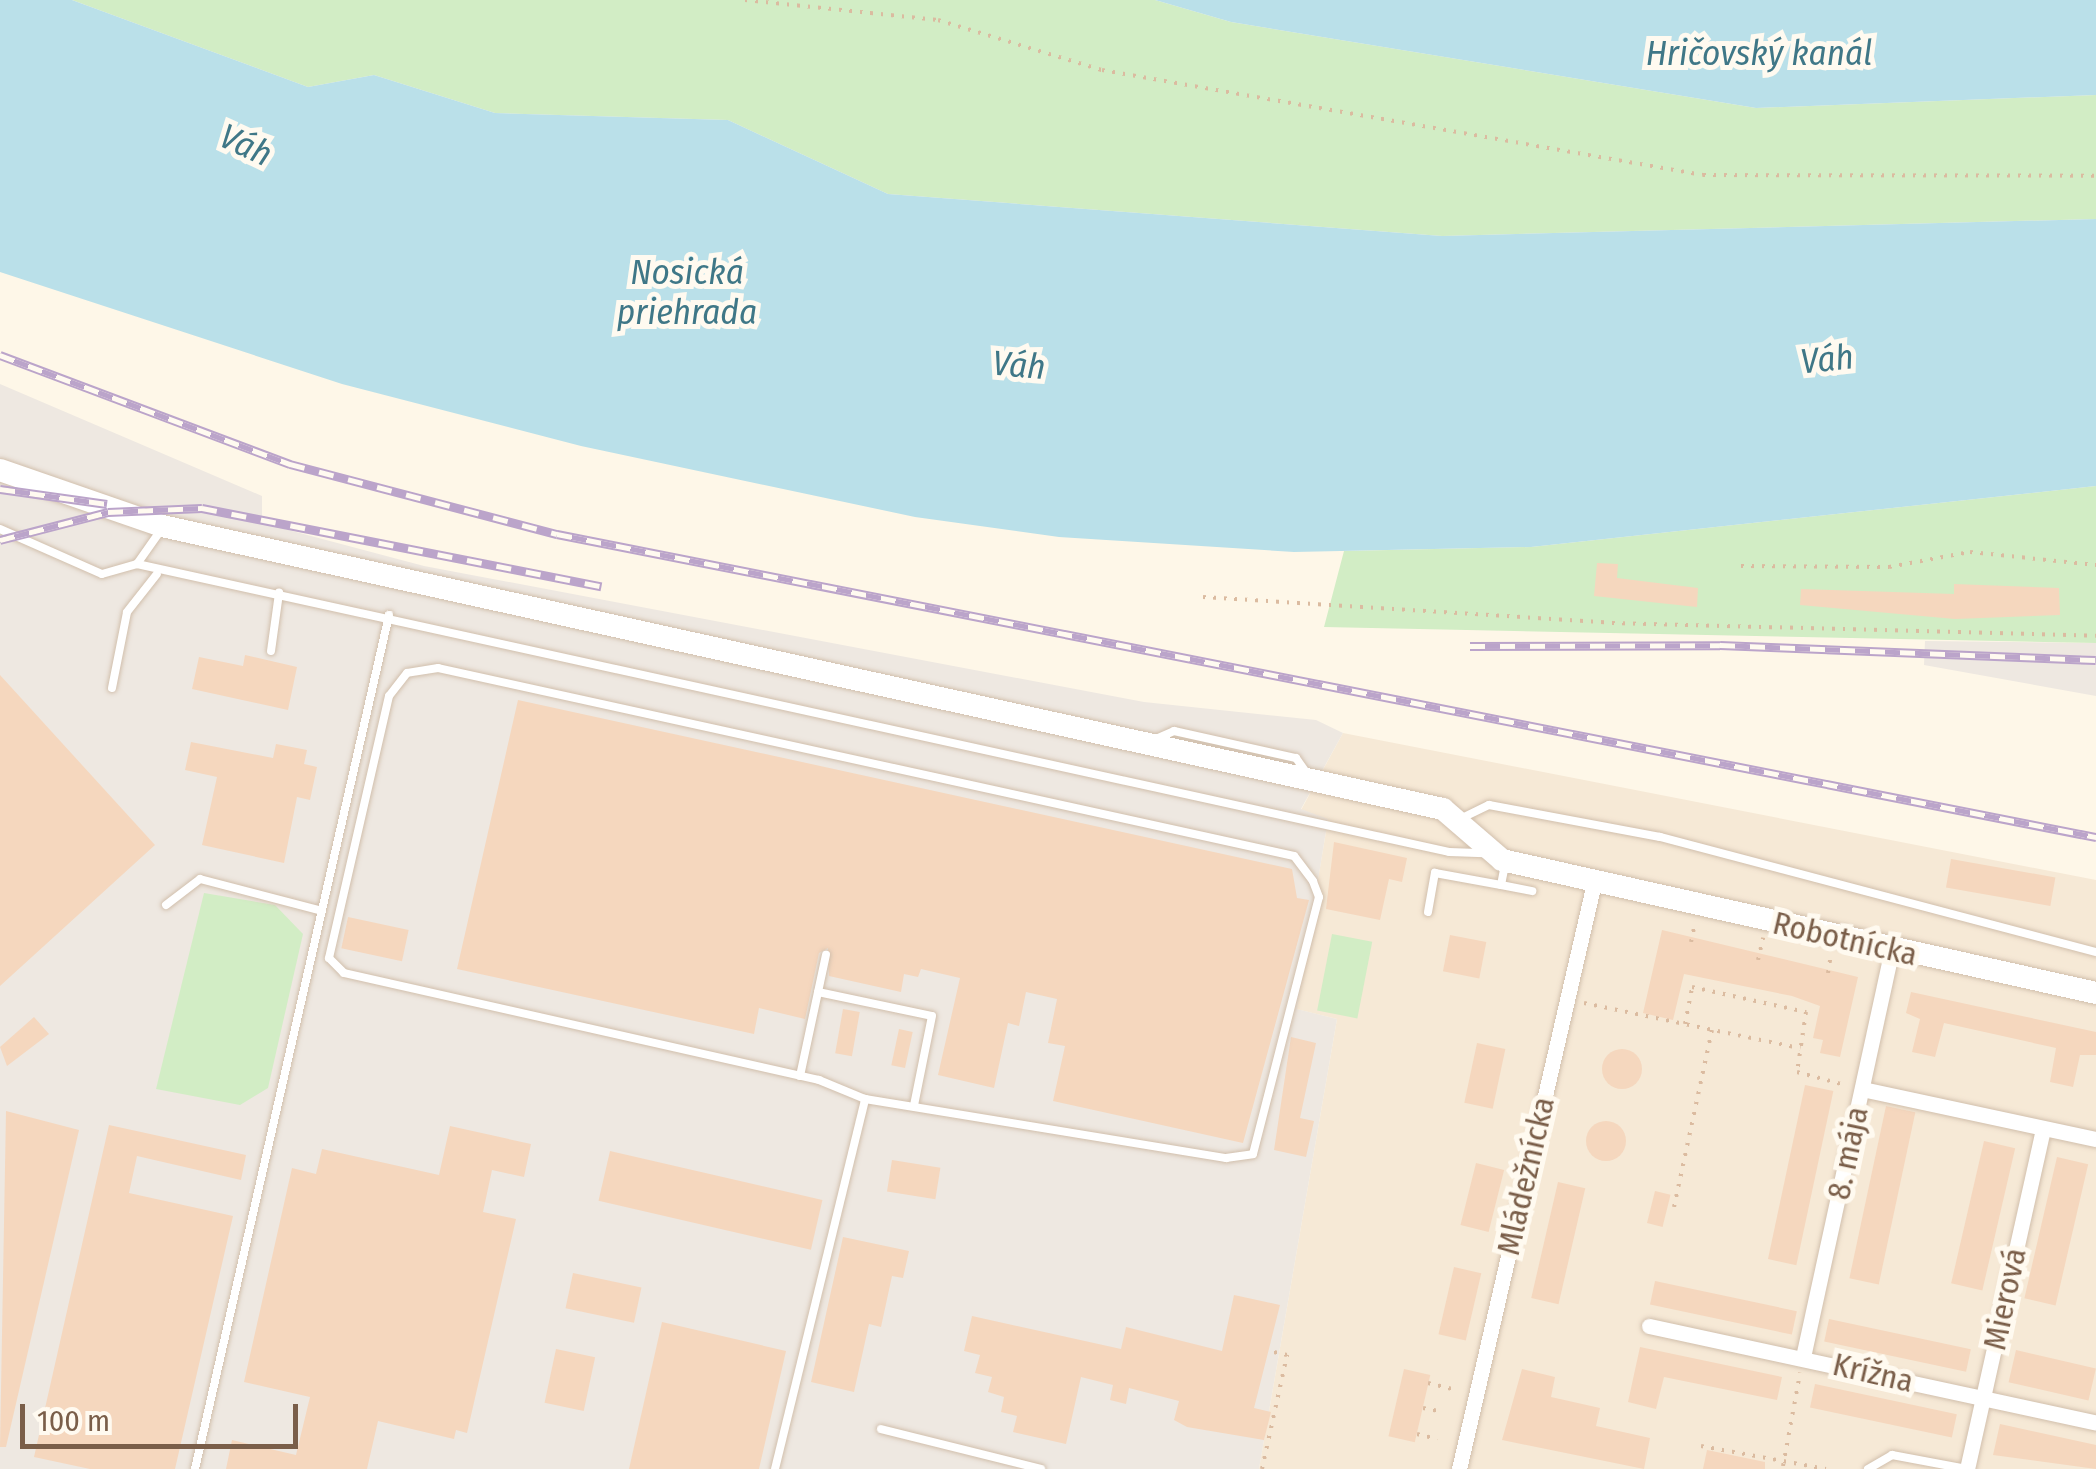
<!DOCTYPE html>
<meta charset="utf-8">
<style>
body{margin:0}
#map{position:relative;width:2096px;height:1469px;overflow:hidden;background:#fef7e8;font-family:"Fira Sans Condensed",sans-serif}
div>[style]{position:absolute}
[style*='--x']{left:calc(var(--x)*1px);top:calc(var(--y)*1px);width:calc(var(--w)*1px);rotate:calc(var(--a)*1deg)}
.residential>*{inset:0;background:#f6e9d6}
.industrial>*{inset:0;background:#eee8e1}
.green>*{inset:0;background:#d2edc5;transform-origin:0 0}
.water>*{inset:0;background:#bae0e9}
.building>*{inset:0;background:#f5d7be;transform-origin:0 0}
.round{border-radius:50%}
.path>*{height:4px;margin-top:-2px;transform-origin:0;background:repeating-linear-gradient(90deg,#dbbba0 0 2.5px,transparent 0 10.5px)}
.roads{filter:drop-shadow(0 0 2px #d1bfac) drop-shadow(0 0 2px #d1bfac)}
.lane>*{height:8px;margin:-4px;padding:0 4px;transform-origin:4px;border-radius:4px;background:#fff}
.street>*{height:15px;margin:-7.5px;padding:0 7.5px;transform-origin:7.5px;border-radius:7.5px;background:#fff}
.secondary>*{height:22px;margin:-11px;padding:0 11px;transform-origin:11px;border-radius:11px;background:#fff}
.rail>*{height:9px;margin-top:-4.5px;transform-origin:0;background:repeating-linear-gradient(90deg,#fffaf0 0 15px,#bba4ca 0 30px);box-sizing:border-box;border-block:2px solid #bba4ca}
span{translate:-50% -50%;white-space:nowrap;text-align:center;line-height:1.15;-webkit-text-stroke:10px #fffaf0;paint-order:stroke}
.street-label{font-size:32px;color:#7a5e49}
.water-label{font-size:35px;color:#3f7787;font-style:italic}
.scale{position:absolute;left:20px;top:1404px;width:278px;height:45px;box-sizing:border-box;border:5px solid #7a5e49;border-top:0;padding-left:12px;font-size:30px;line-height:35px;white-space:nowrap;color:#7a5e49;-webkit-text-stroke:8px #fffaf0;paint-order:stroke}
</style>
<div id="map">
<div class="residential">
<i style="clip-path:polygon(1343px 733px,2096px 880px,2096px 1469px,1259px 1469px,1337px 1019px,1296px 1009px,1328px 820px,1301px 810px)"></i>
</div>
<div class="industrial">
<i style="clip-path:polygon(0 384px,262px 496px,262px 523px,424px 566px,1144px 702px,1316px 720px,1343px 733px,1301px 809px,1328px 819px,1297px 1009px,1337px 1019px,1259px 1469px,0 1469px)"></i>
<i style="clip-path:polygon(1925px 641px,2096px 643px,2096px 696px,1924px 665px)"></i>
</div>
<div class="green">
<i style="clip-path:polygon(72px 0,1155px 0,1231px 22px,1756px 108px,2096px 95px,2096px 219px,1442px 236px,888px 194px,728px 120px,495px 113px,374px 75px,308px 87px)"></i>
<i style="clip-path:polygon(2096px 486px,2096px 643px,1324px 627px,1344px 551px,1531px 547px)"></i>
<i style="clip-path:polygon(204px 893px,275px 905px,303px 934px,268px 1088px,240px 1105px,156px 1089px)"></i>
<i style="left:1332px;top:934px;width:41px;height:78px;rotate:11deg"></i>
</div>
<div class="water">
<i style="clip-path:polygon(0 0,72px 0,308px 87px,374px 75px,495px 113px,728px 120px,888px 194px,1442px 236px,2096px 219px,2096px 486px,1531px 547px,1294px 552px,1059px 537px,915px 517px,581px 446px,342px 384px,0 272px)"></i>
<i style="clip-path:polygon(1155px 0,2096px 0,2096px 95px,1756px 108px,1231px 22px)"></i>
</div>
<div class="building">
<i style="clip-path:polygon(1597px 563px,1618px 564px,1617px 578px,1698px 588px,1697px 607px,1594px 596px)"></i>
<i style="clip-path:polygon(1954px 584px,2059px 588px,2060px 615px,1955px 619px,1800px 605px,1801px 589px,1954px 594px)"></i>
<i style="clip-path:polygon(245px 655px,297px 667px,288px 710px,192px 689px,199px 657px,243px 666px)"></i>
<i style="clip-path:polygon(0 675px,155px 845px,0 986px)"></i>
<i style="clip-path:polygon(518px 700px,1292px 869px,1297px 898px,1309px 900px,1243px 1143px,1053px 1101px,1065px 1046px,1048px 1043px,1057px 999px,1026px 992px,1019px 1026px,1008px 1023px,994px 1088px,938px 1075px,960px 978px,921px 969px,918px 977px,904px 974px,901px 992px,829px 976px,828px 948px,819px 953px,805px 1019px,759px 1008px,754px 1034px,457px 969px)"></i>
<i style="clip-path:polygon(191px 742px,273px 758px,276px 744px,307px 750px,304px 764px,317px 767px,310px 800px,297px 797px,284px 863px,202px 845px,217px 777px,185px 770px)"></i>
<i style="clip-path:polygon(1334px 842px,1407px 858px,1402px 882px,1389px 879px,1380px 920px,1326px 909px)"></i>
<i style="left:1951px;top:859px;width:106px;height:29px;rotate:10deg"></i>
<i style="left:348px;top:917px;width:62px;height:32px;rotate:12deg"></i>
<i style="clip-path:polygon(1662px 930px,1858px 977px,1840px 1057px,1820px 1053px,1823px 1040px,1813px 1038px,1820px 1006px,1792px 996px,1684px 974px,1673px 1020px,1643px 1013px)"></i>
<i style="left:1450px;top:935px;width:37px;height:37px;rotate:11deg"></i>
<i style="clip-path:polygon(1911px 992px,2096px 1032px,2096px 1055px,2080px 1055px,2073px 1087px,2050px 1082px,2056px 1048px,1944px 1023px,1935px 1057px,1912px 1052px,1920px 1019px,1906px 1013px)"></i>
<i style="left:843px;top:1009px;width:17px;height:45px;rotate:10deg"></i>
<i style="clip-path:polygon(34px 1017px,49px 1034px,7px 1066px,0 1047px)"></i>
<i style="left:899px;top:1029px;width:14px;height:37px;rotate:12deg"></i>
<i style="clip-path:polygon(1291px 1037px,1316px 1043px,1300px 1118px,1314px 1121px,1306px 1157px,1274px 1150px)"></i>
<i style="left:1477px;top:1043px;width:29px;height:61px;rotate:12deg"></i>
<i class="round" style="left:1602px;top:1049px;width:40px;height:40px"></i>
<i style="left:1805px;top:1085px;width:29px;height:178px;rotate:12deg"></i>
<i style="left:1886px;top:1106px;width:30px;height:176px;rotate:12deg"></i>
<i style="clip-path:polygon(6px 1111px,79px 1130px,6px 1447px,0 1447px)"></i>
<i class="round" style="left:1586px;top:1121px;width:40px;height:40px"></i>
<i style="clip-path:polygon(109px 1125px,246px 1155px,241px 1180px,137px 1156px,129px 1193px,233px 1216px,175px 1469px,90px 1469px,34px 1457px)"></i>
<i style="clip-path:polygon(450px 1126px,531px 1144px,524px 1177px,492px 1170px,483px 1212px,516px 1219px,467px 1433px,456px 1430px,454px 1439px,378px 1421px,367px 1469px,226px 1469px,232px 1440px,296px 1455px,310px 1397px,244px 1382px,292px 1168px,316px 1174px,322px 1149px,439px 1175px)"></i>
<i style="left:1984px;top:1141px;width:32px;height:146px;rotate:13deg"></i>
<i style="left:610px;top:1151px;width:218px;height:51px;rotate:13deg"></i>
<i style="left:2057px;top:1157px;width:32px;height:145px;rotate:13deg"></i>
<i style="left:892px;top:1160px;width:49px;height:32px;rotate:9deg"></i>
<i style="left:1476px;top:1163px;width:29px;height:64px;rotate:14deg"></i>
<i style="left:1558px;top:1182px;width:28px;height:119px;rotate:13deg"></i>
<i style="left:1655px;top:1191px;width:16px;height:33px;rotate:14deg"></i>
<i style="clip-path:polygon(843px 1237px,909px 1251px,903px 1278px,892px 1276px,881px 1327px,869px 1324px,854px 1392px,811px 1382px)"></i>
<i style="left:1454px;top:1267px;width:28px;height:69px;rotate:13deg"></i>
<i style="left:573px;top:1273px;width:70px;height:36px;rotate:12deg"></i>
<i style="left:1655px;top:1281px;width:145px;height:24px;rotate:12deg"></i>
<i style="clip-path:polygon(1234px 1295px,1280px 1305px,1254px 1408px,1271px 1412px,1264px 1440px,1187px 1427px,1174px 1420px,1179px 1401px,1129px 1388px,1126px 1404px,1110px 1400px,1113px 1385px,1081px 1377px,1066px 1444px,1013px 1432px,1017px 1416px,1001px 1412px,1004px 1397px,988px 1392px,992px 1377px,975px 1373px,980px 1355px,964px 1351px,972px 1316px,1121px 1349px,1126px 1327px,1222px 1351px)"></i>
<i style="left:1829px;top:1319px;width:145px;height:23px;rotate:12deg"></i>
<i style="clip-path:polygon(662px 1322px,786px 1351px,759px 1469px,629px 1469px)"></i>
<i style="clip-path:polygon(1640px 1347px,1782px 1377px,1777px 1400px,1664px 1377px,1656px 1409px,1628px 1402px)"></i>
<i style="left:556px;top:1349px;width:40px;height:55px;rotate:12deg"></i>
<i style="left:2016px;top:1350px;width:82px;height:33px;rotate:13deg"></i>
<i style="left:1404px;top:1369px;width:27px;height:69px;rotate:13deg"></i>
<i style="clip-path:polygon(1522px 1369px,1555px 1377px,1551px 1397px,1600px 1408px,1596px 1426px,1650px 1438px,1644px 1469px,1502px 1440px)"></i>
<i style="left:1815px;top:1384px;width:145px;height:24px;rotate:12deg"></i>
<i style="clip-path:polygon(2000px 1424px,2096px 1445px,2096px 1469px,1993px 1455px)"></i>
<i style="clip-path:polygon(1707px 1450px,1765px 1462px,1765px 1469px,1703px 1469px)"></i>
</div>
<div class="path">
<i style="--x:745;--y:0;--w:194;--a:5.9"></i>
<i style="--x:938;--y:20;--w:171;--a:17"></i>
<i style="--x:1102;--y:70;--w:610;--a:9.91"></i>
<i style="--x:1703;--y:175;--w:393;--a:0.1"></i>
<i style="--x:1741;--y:566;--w:148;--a:0.4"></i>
<i style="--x:1889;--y:567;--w:82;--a:-10.5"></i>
<i style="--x:1970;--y:552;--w:127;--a:5.9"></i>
<i style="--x:1203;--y:597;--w:410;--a:3.6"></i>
<i style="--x:1612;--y:623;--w:484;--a:1.5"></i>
<i style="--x:1691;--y:942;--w:19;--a:-78"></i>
<i style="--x:1758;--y:960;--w:23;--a:-77"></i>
<i style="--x:1828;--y:973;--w:20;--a:-81"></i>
<i style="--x:1584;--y:1003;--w:221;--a:11.8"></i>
<i style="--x:1685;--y:1024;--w:38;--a:-79"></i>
<i style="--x:1692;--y:987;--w:117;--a:12.4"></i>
<i style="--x:1806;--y:1012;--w:61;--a:98.5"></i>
<i style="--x:1797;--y:1072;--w:50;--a:15.2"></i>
<i style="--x:1674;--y:1207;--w:181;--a:-77.9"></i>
<i style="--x:1428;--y:1383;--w:25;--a:14"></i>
<i style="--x:1423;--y:1408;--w:20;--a:11"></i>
<i style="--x:1417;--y:1434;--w:21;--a:14"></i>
<i style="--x:1701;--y:1446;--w:127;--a:10.4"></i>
<i style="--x:1783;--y:1466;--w:95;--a:-79.6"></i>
<i style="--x:1262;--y:1469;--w:117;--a:-77.6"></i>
<i style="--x:1287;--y:1355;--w:17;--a:-167"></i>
</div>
<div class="roads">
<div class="lane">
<i style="--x:0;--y:529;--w:111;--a:23.8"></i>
<i style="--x:102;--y:574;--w:36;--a:-16"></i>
<i style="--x:137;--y:564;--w:42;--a:-54.8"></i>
<i style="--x:137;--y:564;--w:1343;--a:12.38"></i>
<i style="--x:1449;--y:852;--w:36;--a:2"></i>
<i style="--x:271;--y:651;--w:59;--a:-82.1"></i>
<i style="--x:112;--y:688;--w:77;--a:-78.8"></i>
<i style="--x:127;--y:612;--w:48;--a:-51.7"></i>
<i style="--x:1156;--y:739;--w:20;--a:-24"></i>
<i style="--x:1174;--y:731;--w:125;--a:12.5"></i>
<i style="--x:1296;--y:758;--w:16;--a:55"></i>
<i style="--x:1462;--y:818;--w:30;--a:-26"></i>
<i style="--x:1489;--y:805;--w:174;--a:10.6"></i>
<i style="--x:1660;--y:837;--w:451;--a:14.8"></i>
<i style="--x:1501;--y:885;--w:32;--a:11"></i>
<i style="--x:166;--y:905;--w:43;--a:-37.4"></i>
<i style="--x:200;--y:879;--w:126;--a:14.7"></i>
<i style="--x:1428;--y:912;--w:40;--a:-80"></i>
<i style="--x:1435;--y:873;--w:67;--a:10.3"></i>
<i style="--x:1501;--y:885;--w:20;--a:-79"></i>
<i style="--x:818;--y:992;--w:116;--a:11.9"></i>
<i style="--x:932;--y:1016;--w:91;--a:101.4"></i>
<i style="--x:800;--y:1076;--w:124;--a:-77.9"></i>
<i style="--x:881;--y:1429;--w:165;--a:14"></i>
<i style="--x:195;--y:1469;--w:876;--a:-77.2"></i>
<i style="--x:775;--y:1469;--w:381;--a:-76.3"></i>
<i style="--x:865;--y:1099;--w:366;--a:9.3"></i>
<i style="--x:1226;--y:1158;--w:27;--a:-8"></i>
<i style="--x:1253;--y:1154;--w:265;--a:-75.6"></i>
<i style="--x:1319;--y:897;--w:17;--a:-111"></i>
<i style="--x:1313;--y:881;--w:31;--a:-127"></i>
<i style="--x:1294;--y:856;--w:876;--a:-167.61"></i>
<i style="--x:438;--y:668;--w:31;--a:171"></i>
<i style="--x:407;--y:673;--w:29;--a:128"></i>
<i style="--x:389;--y:696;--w:269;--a:102.9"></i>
<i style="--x:329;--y:958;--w:21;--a:45"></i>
<i style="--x:344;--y:973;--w:487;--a:12.7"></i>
<i style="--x:819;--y:1080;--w:50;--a:22.4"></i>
<i style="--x:1868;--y:1469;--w:28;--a:-30"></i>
<i style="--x:1892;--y:1455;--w:76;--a:10.6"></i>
</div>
<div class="street">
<i style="--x:1862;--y:1089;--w:239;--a:12.1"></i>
<i style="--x:1649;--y:1326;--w:457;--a:12.2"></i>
<i style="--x:1803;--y:1357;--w:417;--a:-77.7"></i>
<i style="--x:1459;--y:1469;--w:601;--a:-77.03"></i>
<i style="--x:1967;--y:1469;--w:349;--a:-77.4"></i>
</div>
<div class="secondary">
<i style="--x:0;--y:470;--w:171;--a:19.1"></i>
<i style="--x:162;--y:526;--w:1312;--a:12.46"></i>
<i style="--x:1443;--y:809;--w:78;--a:40.8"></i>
<i style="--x:1502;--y:860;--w:609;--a:12.62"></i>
</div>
</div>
<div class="rail">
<i style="--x:0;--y:355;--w:310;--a:20.6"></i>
<i style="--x:290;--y:464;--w:276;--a:14.7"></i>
<i style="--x:557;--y:534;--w:1569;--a:11.14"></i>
<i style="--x:0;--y:489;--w:108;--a:8"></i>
<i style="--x:0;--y:540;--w:112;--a:-14.5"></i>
<i style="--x:108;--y:512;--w:94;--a:-2.4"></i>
<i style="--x:202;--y:508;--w:407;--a:11.1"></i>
<i style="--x:1470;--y:646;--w:250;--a:-0.2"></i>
<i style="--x:1720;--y:645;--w:376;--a:2.3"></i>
</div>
<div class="street-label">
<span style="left:1845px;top:939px;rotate:13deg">Robotnícka</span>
<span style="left:1848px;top:1153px;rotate:-78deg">8. mája</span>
<span style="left:1526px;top:1176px;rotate:-77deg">Mládežnícka</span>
<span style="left:2005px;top:1299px;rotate:-78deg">Mierová</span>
<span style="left:1873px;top:1373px;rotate:13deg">Krížna</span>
</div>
<div class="water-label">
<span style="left:1759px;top:53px">Hričovský kanál</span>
<span style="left:246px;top:145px;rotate:25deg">Váh</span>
<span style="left:687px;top:292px">Nosická<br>priehrada</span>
<span style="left:1827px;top:359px;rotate:-6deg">Váh</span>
<span style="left:1019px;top:365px;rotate:5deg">Váh</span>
</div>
<div class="scale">100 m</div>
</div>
